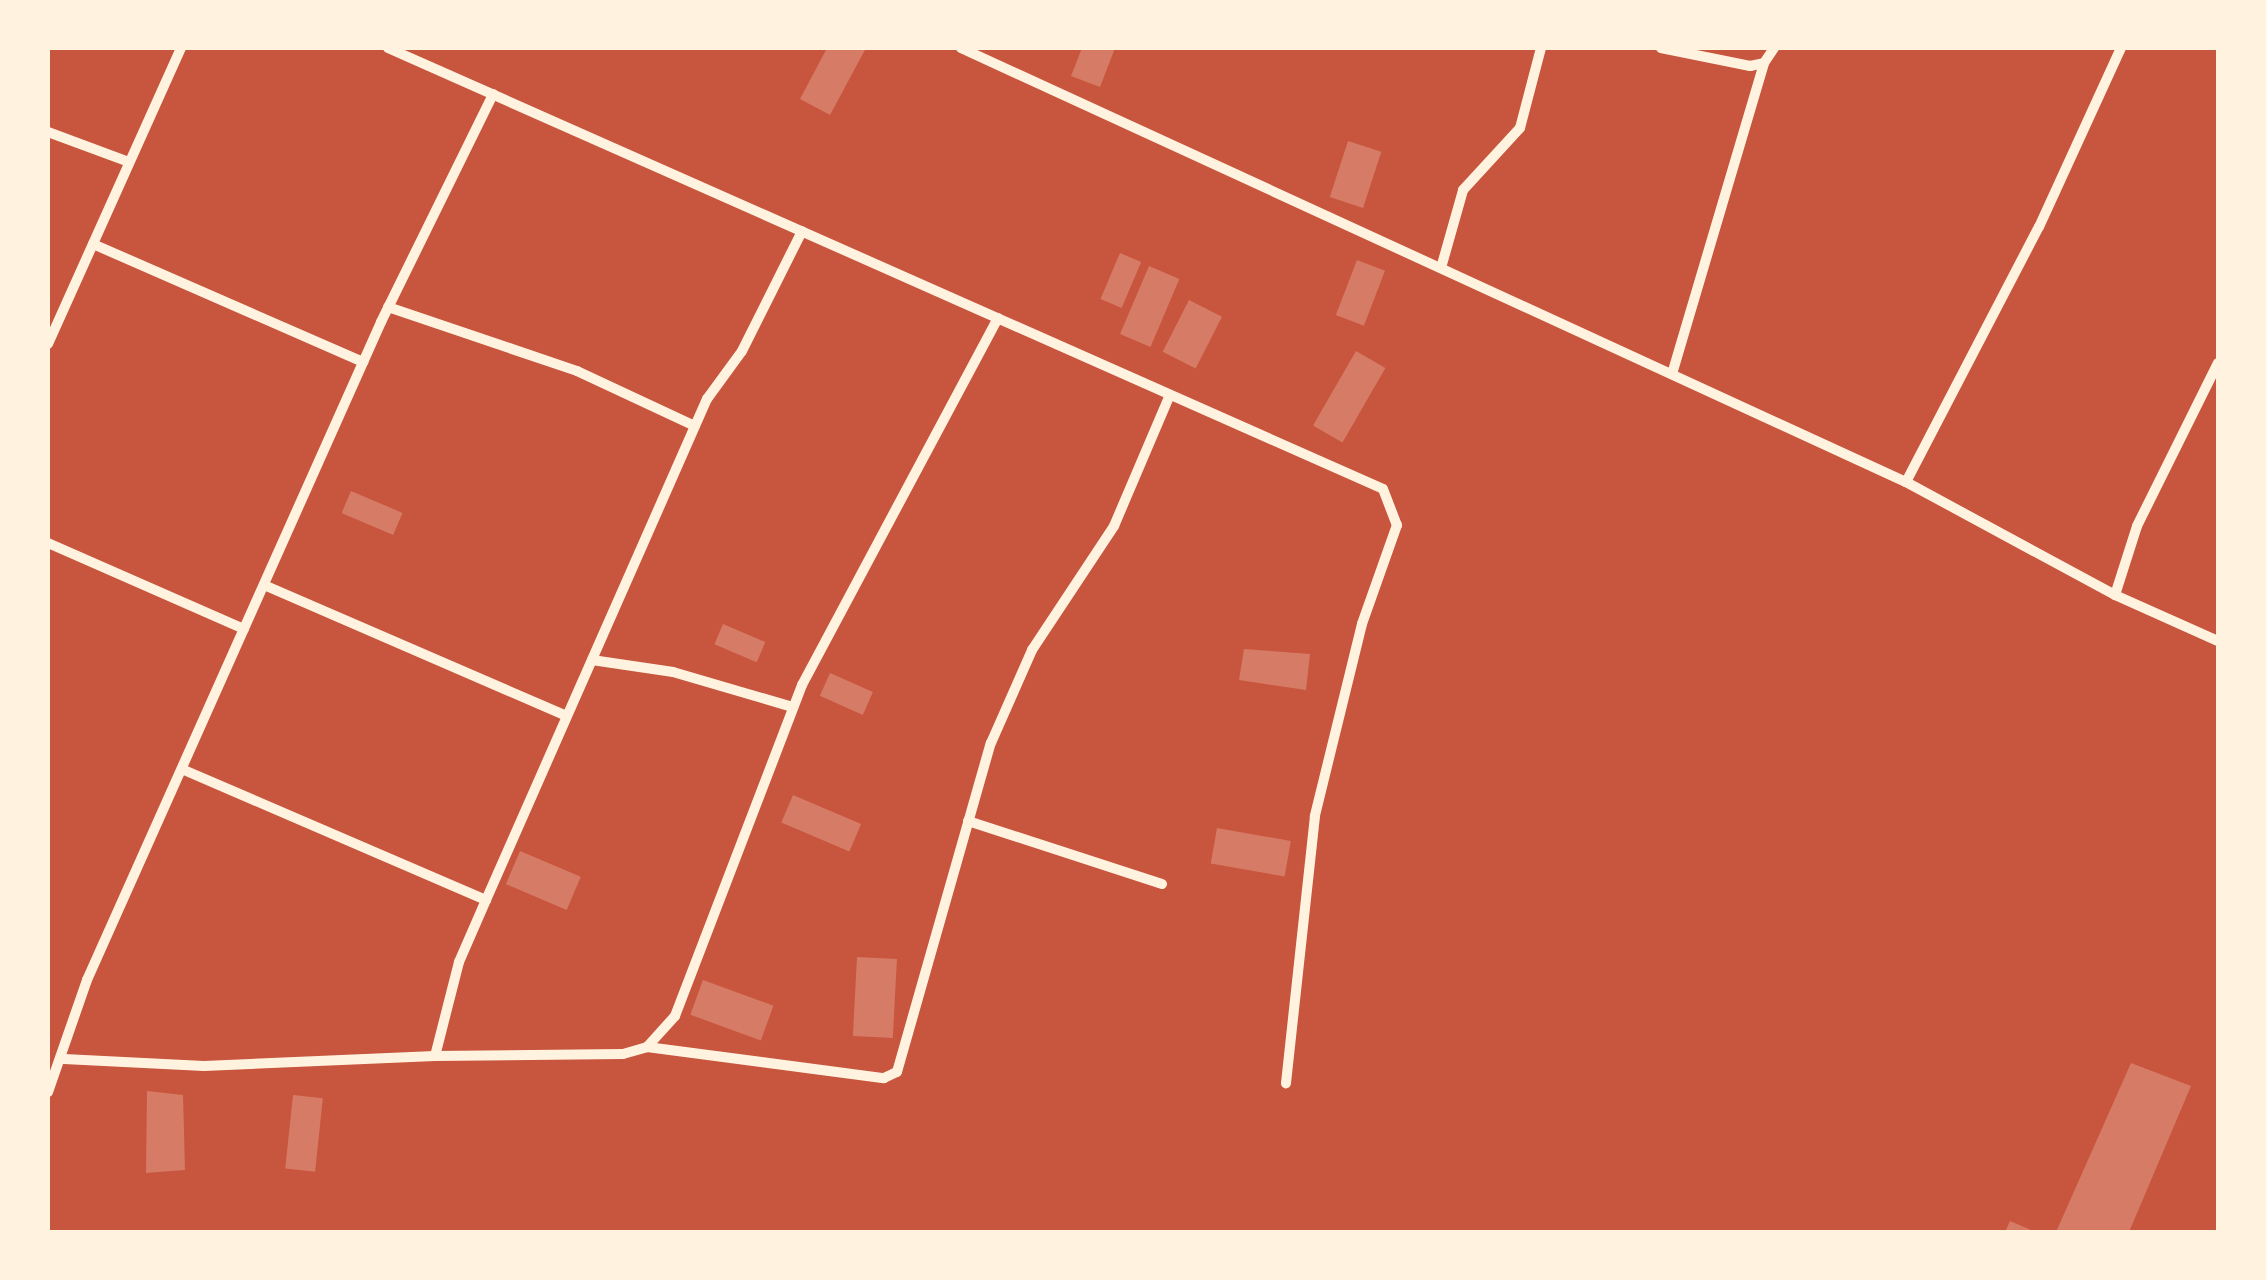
<!DOCTYPE html>
<style>
body{margin:0}
#map{position:relative;width:2266px;height:1280px;overflow:hidden;background:#c8553d;font-family:"Golos Text",sans-serif}
div>[style]{position:absolute}
[style*='--x']{left:calc(var(--x)*1px);top:calc(var(--y)*1px);width:calc(var(--w)*1px);rotate:calc(var(--a)*1deg)}
.building>*{inset:0;background:#d67c66;transform-origin:0 0}
.minor>*{height:10px;margin:-5px;padding:0 5px;transform-origin:5px;border-radius:5px;background:#fff3e0}
span{translate:-50% -50%;white-space:nowrap;text-align:center;line-height:1.15;-webkit-text-stroke:8px #fff3e0;paint-order:stroke}
.frame{position:absolute;inset:0;border:50px solid #fff3e0;pointer-events:none}
</style>
<div id="map">
<div class="building">
<i style="clip-path:polygon(827px 48px,866px 48px,830px 115px,800px 99px)"></i>
<i style="clip-path:polygon(1082px 48px,1115px 48px,1100px 87px,1071px 76px)"></i>
<i style="left:1348px;top:141px;width:35px;height:59px;rotate:18deg"></i>
<i style="left:1120px;top:253px;width:23px;height:50px;rotate:23deg"></i>
<i style="left:1357px;top:260px;width:30px;height:59px;rotate:21deg"></i>
<i style="left:1149px;top:266px;width:33px;height:74px;rotate:23deg"></i>
<i style="left:1189px;top:300px;width:37px;height:58px;rotate:27deg"></i>
<i style="left:1356px;top:351px;width:34px;height:86px;rotate:30deg"></i>
<i style="left:351px;top:491px;width:56px;height:24px;rotate:23deg"></i>
<i style="left:723px;top:624px;width:46px;height:22px;rotate:23deg"></i>
<i style="clip-path:polygon(1244px 649px,1310px 654px,1306px 690px,1239px 680px)"></i>
<i style="left:830px;top:673px;width:47px;height:25px;rotate:24deg"></i>
<i style="left:793px;top:795px;width:74px;height:30px;rotate:23deg"></i>
<i style="left:1217px;top:828px;width:75px;height:36px;rotate:10deg"></i>
<i style="left:520px;top:851px;width:66px;height:36px;rotate:23deg"></i>
<i style="left:857px;top:957px;width:40px;height:79px;rotate:3deg"></i>
<i style="left:703px;top:980px;width:75px;height:37px;rotate:20deg"></i>
<i style="clip-path:polygon(2131px 1063px,2191px 1086px,2129px 1232px,2056px 1232px)"></i>
<i style="clip-path:polygon(147px 1091px,183px 1095px,185px 1170px,146px 1173px)"></i>
<i style="left:293px;top:1095px;width:30px;height:74px;rotate:6deg"></i>
<i style="clip-path:polygon(2010px 1221px,2036px 1232px,2005px 1232px)"></i>
</div>
<div class="minor">
<i style="--x:388;--y:48;--w:1088;--a:23.9"></i>
<i style="--x:1383;--y:489;--w:39;--a:69"></i>
<i style="--x:1397;--y:525;--w:105;--a:109.5"></i>
<i style="--x:1362;--y:624;--w:198;--a:103.8"></i>
<i style="--x:1315;--y:816;--w:269;--a:96.2"></i>
<i style="--x:961;--y:48;--w:1040;--a:24.67"></i>
<i style="--x:1906;--y:482;--w:238;--a:28.4"></i>
<i style="--x:2115;--y:595;--w:113;--a:24.1"></i>
<i style="--x:1661;--y:48;--w:91;--a:11.4"></i>
<i style="--x:1750;--y:66;--w:14;--a:-12"></i>
<i style="--x:1764;--y:63;--w:18;--a:-56"></i>
<i style="--x:48;--y:132;--w:86;--a:20.3"></i>
<i style="--x:93;--y:244;--w:295;--a:23.6"></i>
<i style="--x:1441;--y:268;--w:81;--a:-74.2"></i>
<i style="--x:1463;--y:190;--w:84;--a:-47.4"></i>
<i style="--x:1520;--y:128;--w:83;--a:-75.3"></i>
<i style="--x:388;--y:307;--w:200;--a:18.7"></i>
<i style="--x:577;--y:371;--w:130;--a:25"></i>
<i style="--x:48;--y:344;--w:325;--a:-65.8"></i>
<i style="--x:1672;--y:374;--w:324;--a:-73.5"></i>
<i style="--x:1906;--y:482;--w:288;--a:-62.5"></i>
<i style="--x:2039;--y:227;--w:197;--a:-65.4"></i>
<i style="--x:48;--y:543;--w:214;--a:23.7"></i>
<i style="--x:264;--y:585;--w:327;--a:23.4"></i>
<i style="--x:2115;--y:595;--w:72;--a:-72.3"></i>
<i style="--x:2137;--y:526;--w:182;--a:-63.6"></i>
<i style="--x:592;--y:660;--w:82;--a:8.4"></i>
<i style="--x:673;--y:672;--w:125;--a:16.3"></i>
<i style="--x:184;--y:770;--w:329;--a:23.3"></i>
<i style="--x:486;--y:900;--w:68;--a:113.5"></i>
<i style="--x:459;--y:962;--w:97;--a:104.3"></i>
<i style="--x:435;--y:1056;--w:188;--a:-0.6"></i>
<i style="--x:623;--y:1054;--w:25;--a:-16"></i>
<i style="--x:647;--y:1047;--w:42;--a:-47.9"></i>
<i style="--x:675;--y:1016;--w:355;--a:-69"></i>
<i style="--x:802;--y:685;--w:416;--a:-61.9"></i>
<i style="--x:968;--y:821;--w:204;--a:18"></i>
<i style="--x:486;--y:900;--w:548;--a:-66.2"></i>
<i style="--x:707;--y:399;--w:59;--a:-53.9"></i>
<i style="--x:742;--y:351;--w:134;--a:-63.4"></i>
<i style="--x:647;--y:1047;--w:239;--a:7.5"></i>
<i style="--x:884;--y:1078;--w:14;--a:-25"></i>
<i style="--x:897;--y:1072;--w:342;--a:-74.1"></i>
<i style="--x:991;--y:743;--w:102;--a:-66.2"></i>
<i style="--x:1032;--y:650;--w:149;--a:-56.5"></i>
<i style="--x:1114;--y:526;--w:142;--a:-66.9"></i>
<i style="--x:64;--y:1059;--w:140;--a:2.9"></i>
<i style="--x:204;--y:1066;--w:231;--a:-2.5"></i>
<i style="--x:48;--y:1092;--w:119;--a:-70.8"></i>
<i style="--x:87;--y:980;--w:721;--a:-65.92"></i>
<i style="--x:381;--y:322;--w:254;--a:-63.8"></i>
</div>
<div class="frame"></div>
</div>
